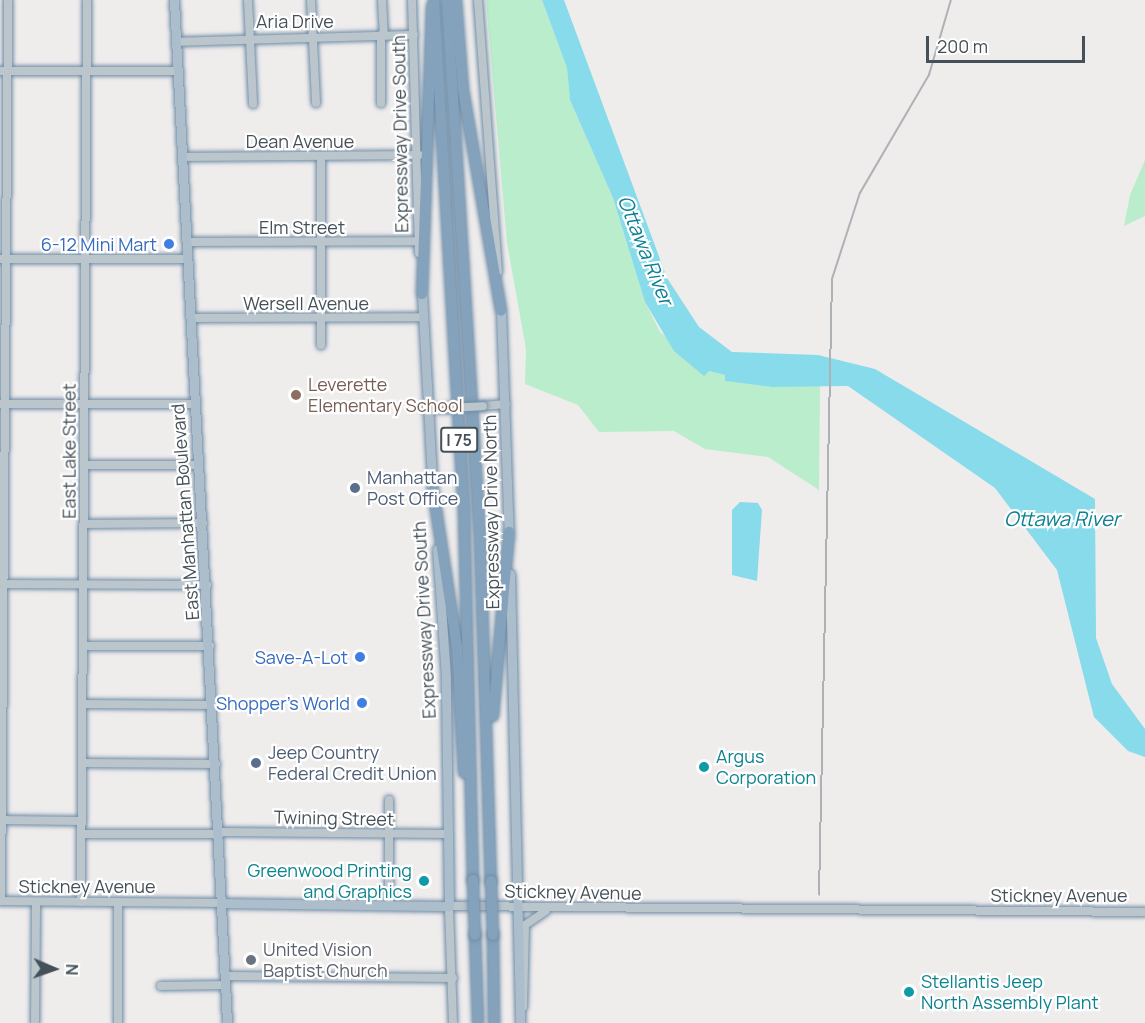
<!DOCTYPE html>
<style>
body{margin:0}
#map{position:relative;width:1145px;height:1023px;overflow:hidden;background:#efecec;font-family:Manrope,sans-serif}
div>[style]{position:absolute}
[style*='--x']{left:calc(var(--x)*1px);top:calc(var(--y)*1px);width:calc(var(--w)*1px);rotate:calc(var(--a)*1deg)}
.green>*{inset:0;background:#baedcb}
.water>*{inset:0;background:#87dbea}
.roads{filter:drop-shadow(0 0 2px #6f8da7) drop-shadow(0 0 2px #6f8da7)}
.minor>*{height:8px;margin:-4px;padding:0 4px;transform-origin:4px;border-radius:4px;background:#bac5cc}
.major>*{height:9px;margin:-4.5px;padding:0 4.5px;transform-origin:4.5px;border-radius:4.5px;background:#acbdcb}
.highway>*{height:10px;margin:-5px;padding:0 5px;transform-origin:5px;border-radius:5px;background:#84a2bb}
.rail>*{height:1.5px;margin:-0.75px;padding:0 0.75px;transform-origin:0.75px;border-radius:0.75px;background:#aeb2b7}
.bridges{filter:drop-shadow(0 0 2px #6f8da7) drop-shadow(0 0 2px #6f8da7)}
.minor-bridge>*{height:8px;margin:-4px;padding:0 4px;transform-origin:4px;border-radius:4px;background:#bac5cc}
.highway-bridge>*{height:10px;margin:-5px;padding:0 5px;transform-origin:5px;border-radius:5px;background:#84a2bb}
.dots>*{width:16px;height:16px;translate:-50% -50%;box-sizing:border-box;border:3px solid #fff;border-radius:50%}
span{translate:-50% -50%;white-space:nowrap;text-align:center;line-height:1.15;-webkit-text-stroke:4.5px #fff;paint-order:stroke}
.shield-label span{padding:2px 4px;background:#fff;border:2px solid;border-radius:4px;-webkit-text-stroke-width:0}
.shield-label{font-size:16px;color:#455159;font-weight:700}
.street-label{font-size:18px;color:#455159}
.shop-label{font-size:18px;color:#366cbe}
.right{translate:-100% -50%;text-align:right}
.education-label{font-size:18px;color:#785e54}
.left{translate:0 -50%;text-align:left}
.service-label{font-size:18px;color:#4e5e75}
.culture-label{font-size:18px;color:#0d838f}
.worship-label{font-size:18px;color:#5b616d}
.water-label{font-size:20px;color:#0e8094;font-style:italic}
.north{position:absolute;left:24px;top:939px;width:60px;height:60px;-webkit-text-stroke:4px #fff;paint-order:stroke;rotate:92deg;font-size:16px;font-weight:700;line-height:24px;text-align:center;color:#455159}
.north::after{content:'';display:block;margin:auto;width:21px;height:27px;background:#455159;clip-path:polygon(50% 0,100% 100%,50% 72%,0 100%)}
.scale{position:absolute;left:926px;top:36px;width:159px;height:27px;box-sizing:border-box;border:3px solid #455159;border-top:0;padding-left:8px;font-size:18px;line-height:21px;white-space:nowrap;color:#455159;-webkit-text-stroke:4px #fff;paint-order:stroke}
</style>
<div id="map">
<div class="green">
<i style="clip-path:polygon(486px 0,542px 0,567px 68px,570px 100px,613px 198px,645px 302px,660px 332px,709px 371px,725px 375px,726px 381px,772px 387px,820px 385px,819px 490px,768px 457px,705px 449px,674px 431px,599px 432px,578px 405px,525px 384px,526px 349px,507px 243px)"></i>
<i style="clip-path:polygon(1145px 160px,1145px 216px,1124px 226px,1130px 195px)"></i>
</div>
<div class="water">
<i style="clip-path:polygon(542px 0,564px 0,667px 278px,699px 327px,732px 352px,818px 355px,875px 369px,1095px 499px,1096px 638px,1112px 684px,1145px 729px,1145px 757px,1128px 751px,1094px 717px,1057px 570px,995px 488px,848px 386px,772px 387px,725px 381px,725px 375px,709px 371px,704px 376px,674px 351px,645px 302px,613px 198px,570px 100px,567px 68px)"></i>
<i style="clip-path:polygon(740px 502px,758px 503px,762px 510px,757px 581px,732px 575px,732px 510px)"></i>
</div>
<div class="roads">
<div class="minor">
<i style="--x:248;--y:0;--w:104;--a:87.2"></i>
<i style="--x:311;--y:0;--w:103;--a:87.2"></i>
<i style="--x:382;--y:0;--w:35;--a:87"></i>
<i style="--x:412;--y:0;--w:253;--a:88.4"></i>
<i style="--x:478;--y:0;--w:272;--a:85.8"></i>
<i style="--x:381;--y:35;--w:68;--a:90"></i>
<i style="--x:176;--y:42;--w:238;--a:-1.7"></i>
<i style="--x:0;--y:71;--w:178;--a:0"></i>
<i style="--x:321;--y:156;--w:189;--a:90"></i>
<i style="--x:182;--y:157;--w:237;--a:-0.5"></i>
<i style="--x:187;--y:242;--w:231;--a:-0.2"></i>
<i style="--x:0;--y:259;--w:187;--a:0"></i>
<i style="--x:191;--y:318;--w:231;--a:-0.2"></i>
<i style="--x:1;--y:404;--w:194;--a:0"></i>
<i style="--x:483;--y:406;--w:23;--a:-5"></i>
<i style="--x:426;--y:410;--w:22;--a:-5"></i>
<i style="--x:84;--y:465;--w:115;--a:0"></i>
<i style="--x:84;--y:524;--w:119;--a:-0.5"></i>
<i style="--x:0;--y:584;--w:207;--a:0.3"></i>
<i style="--x:83;--y:646;--w:127;--a:0"></i>
<i style="--x:82;--y:704;--w:131;--a:0.4"></i>
<i style="--x:82;--y:763;--w:134;--a:0.4"></i>
<i style="--x:0;--y:820;--w:81;--a:0.7"></i>
<i style="--x:220;--y:832;--w:228;--a:0.5"></i>
<i style="--x:81;--y:834;--w:139;--a:0"></i>
<i style="--x:0;--y:901;--w:224;--a:0.5"></i>
<i style="--x:1;--y:901;--w:901;--a:-89.55"></i>
<i style="--x:81;--y:902;--w:902;--a:-89.62"></i>
<i style="--x:389;--y:905;--w:105;--a:-90"></i>
<i style="--x:225;--y:976;--w:228;--a:0.5"></i>
<i style="--x:161;--y:986;--w:65;--a:-0.9"></i>
<i style="--x:523;--y:1007;--w:82;--a:-88.6"></i>
<i style="--x:525;--y:925;--w:25;--a:-34"></i>
<i style="--x:35;--y:1023;--w:121;--a:-89.5"></i>
<i style="--x:118;--y:1023;--w:121;--a:-90"></i>
<i style="--x:453;--y:1023;--w:117;--a:-92"></i>
<i style="--x:449;--y:906;--w:696;--a:0.49"></i>
</div>
<div class="major">
<i style="--x:174;--y:0;--w:1024;--a:87.03"></i>
<i style="--x:422;--y:294;--w:203;--a:86.9"></i>
<i style="--x:501;--y:311;--w:226;--a:88"></i>
<i style="--x:510;--y:574;--w:449;--a:88.7"></i>
<i style="--x:224;--y:903;--w:225;--a:0.8"></i>
<i style="--x:449;--y:906;--w:229;--a:-90.8"></i>
<i style="--x:446;--y:677;--w:128;--a:-94"></i>
</div>
<div class="highway">
<i style="--x:434;--y:0;--w:513;--a:86.65"></i>
<i style="--x:464;--y:512;--w:368;--a:88.6"></i>
<i style="--x:447;--y:0;--w:537;--a:86.48"></i>
<i style="--x:480;--y:536;--w:345;--a:88.2"></i>
<i style="--x:456;--y:0;--w:90;--a:85.6"></i>
<i style="--x:463;--y:90;--w:224;--a:80.2"></i>
<i style="--x:422;--y:294;--w:288;--a:-88"></i>
<i style="--x:433;--y:490;--w:159;--a:81.3"></i>
<i style="--x:457;--y:647;--w:126;--a:86.8"></i>
<i style="--x:493;--y:716;--w:185;--a:-85"></i>
<i style="--x:475;--y:935;--w:88;--a:88"></i>
<i style="--x:493;--y:935;--w:88;--a:89.3"></i>
</div>
</div>
<div class="rail">
<i style="--x:819;--y:895;--w:616;--a:-88.79"></i>
<i style="--x:832;--y:279;--w:90;--a:-72"></i>
<i style="--x:860;--y:193;--w:137;--a:-59.7"></i>
<i style="--x:929;--y:75;--w:78;--a:-73.7"></i>
</div>
<div class="bridges">
<div class="minor-bridge">
<i style="--x:448;--y:408;--w:35;--a:-3"></i>
</div>
<div class="highway-bridge">
<i style="--x:473;--y:880;--w:55;--a:87.9"></i>
<i style="--x:491;--y:881;--w:54;--a:87.9"></i>
</div>
</div>
<div class="dots">
<i style="left:169px;top:244px;background:#3f7fe0"></i>
<i style="left:296px;top:395px;background:#8d6e63"></i>
<i style="left:355px;top:488px;background:#5c6f8a"></i>
<i style="left:360px;top:657px;background:#3f7fe0"></i>
<i style="left:362px;top:703px;background:#3f7fe0"></i>
<i style="left:256px;top:763px;background:#5c6f8a"></i>
<i style="left:704px;top:767px;background:#0f9aa8"></i>
<i style="left:424px;top:881px;background:#0f9aa8"></i>
<i style="left:251px;top:960px;background:#6b7280"></i>
<i style="left:909px;top:992px;background:#0f9aa8"></i>
</div>
<div class="shield-label">
<span style="left:459px;top:440px">I 75</span>
</div>
<div class="street-label">
<span style="left:295px;top:21px">Aria Drive</span>
<span style="left:400px;top:134px;rotate:-91deg">Expressway Drive South</span>
<span style="left:300px;top:141px">Dean Avenue</span>
<span style="left:302px;top:227px">Elm Street</span>
<span style="left:306px;top:303px">Wersell Avenue</span>
<span style="left:69px;top:451px;rotate:-90deg">East Lake Street</span>
<span style="left:185px;top:512px;rotate:-94deg">East Manhattan Boulevard</span>
<span style="left:491px;top:512px;rotate:-91deg">Expressway Drive North</span>
<span style="left:424px;top:620px;rotate:-93deg">Expressway Drive South</span>
<span style="left:334px;top:818px;rotate:1deg">Twining Street</span>
<span style="left:87px;top:886px">Stickney Avenue</span>
<span style="left:573px;top:892px;rotate:1deg">Stickney Avenue</span>
<span style="left:1059px;top:895px">Stickney Avenue</span>
</div>
<div class="shop-label">
<span class="right" style="left:157px;top:244px">6-12 Mini Mart</span>
<span class="right" style="left:348px;top:657px">Save-A-Lot</span>
<span class="right" style="left:350px;top:703px">Shopper's World</span>
</div>
<div class="education-label">
<span class="left" style="left:308px;top:395px">Leverette<br>Elementary School</span>
</div>
<div class="service-label">
<span class="left" style="left:367px;top:488px">Manhattan<br>Post Office</span>
<span class="left" style="left:268px;top:763px">Jeep Country<br>Federal Credit Union</span>
</div>
<div class="culture-label">
<span class="left" style="left:716px;top:767px">Argus<br>Corporation</span>
<span class="right" style="left:412px;top:881px">Greenwood Printing<br>and Graphics</span>
<span class="left" style="left:921px;top:992px">Stellantis Jeep<br>North Assembly Plant</span>
</div>
<div class="worship-label">
<span class="left" style="left:263px;top:960px">United Vision<br>Baptist Church</span>
</div>
<div class="water-label">
<span style="left:646px;top:250px;rotate:68deg">Ottawa River</span>
<span style="left:1062px;top:518px">Ottawa River</span>
</div>
<div class="north">N</div>
<div class="scale">200 m</div>
</div>
